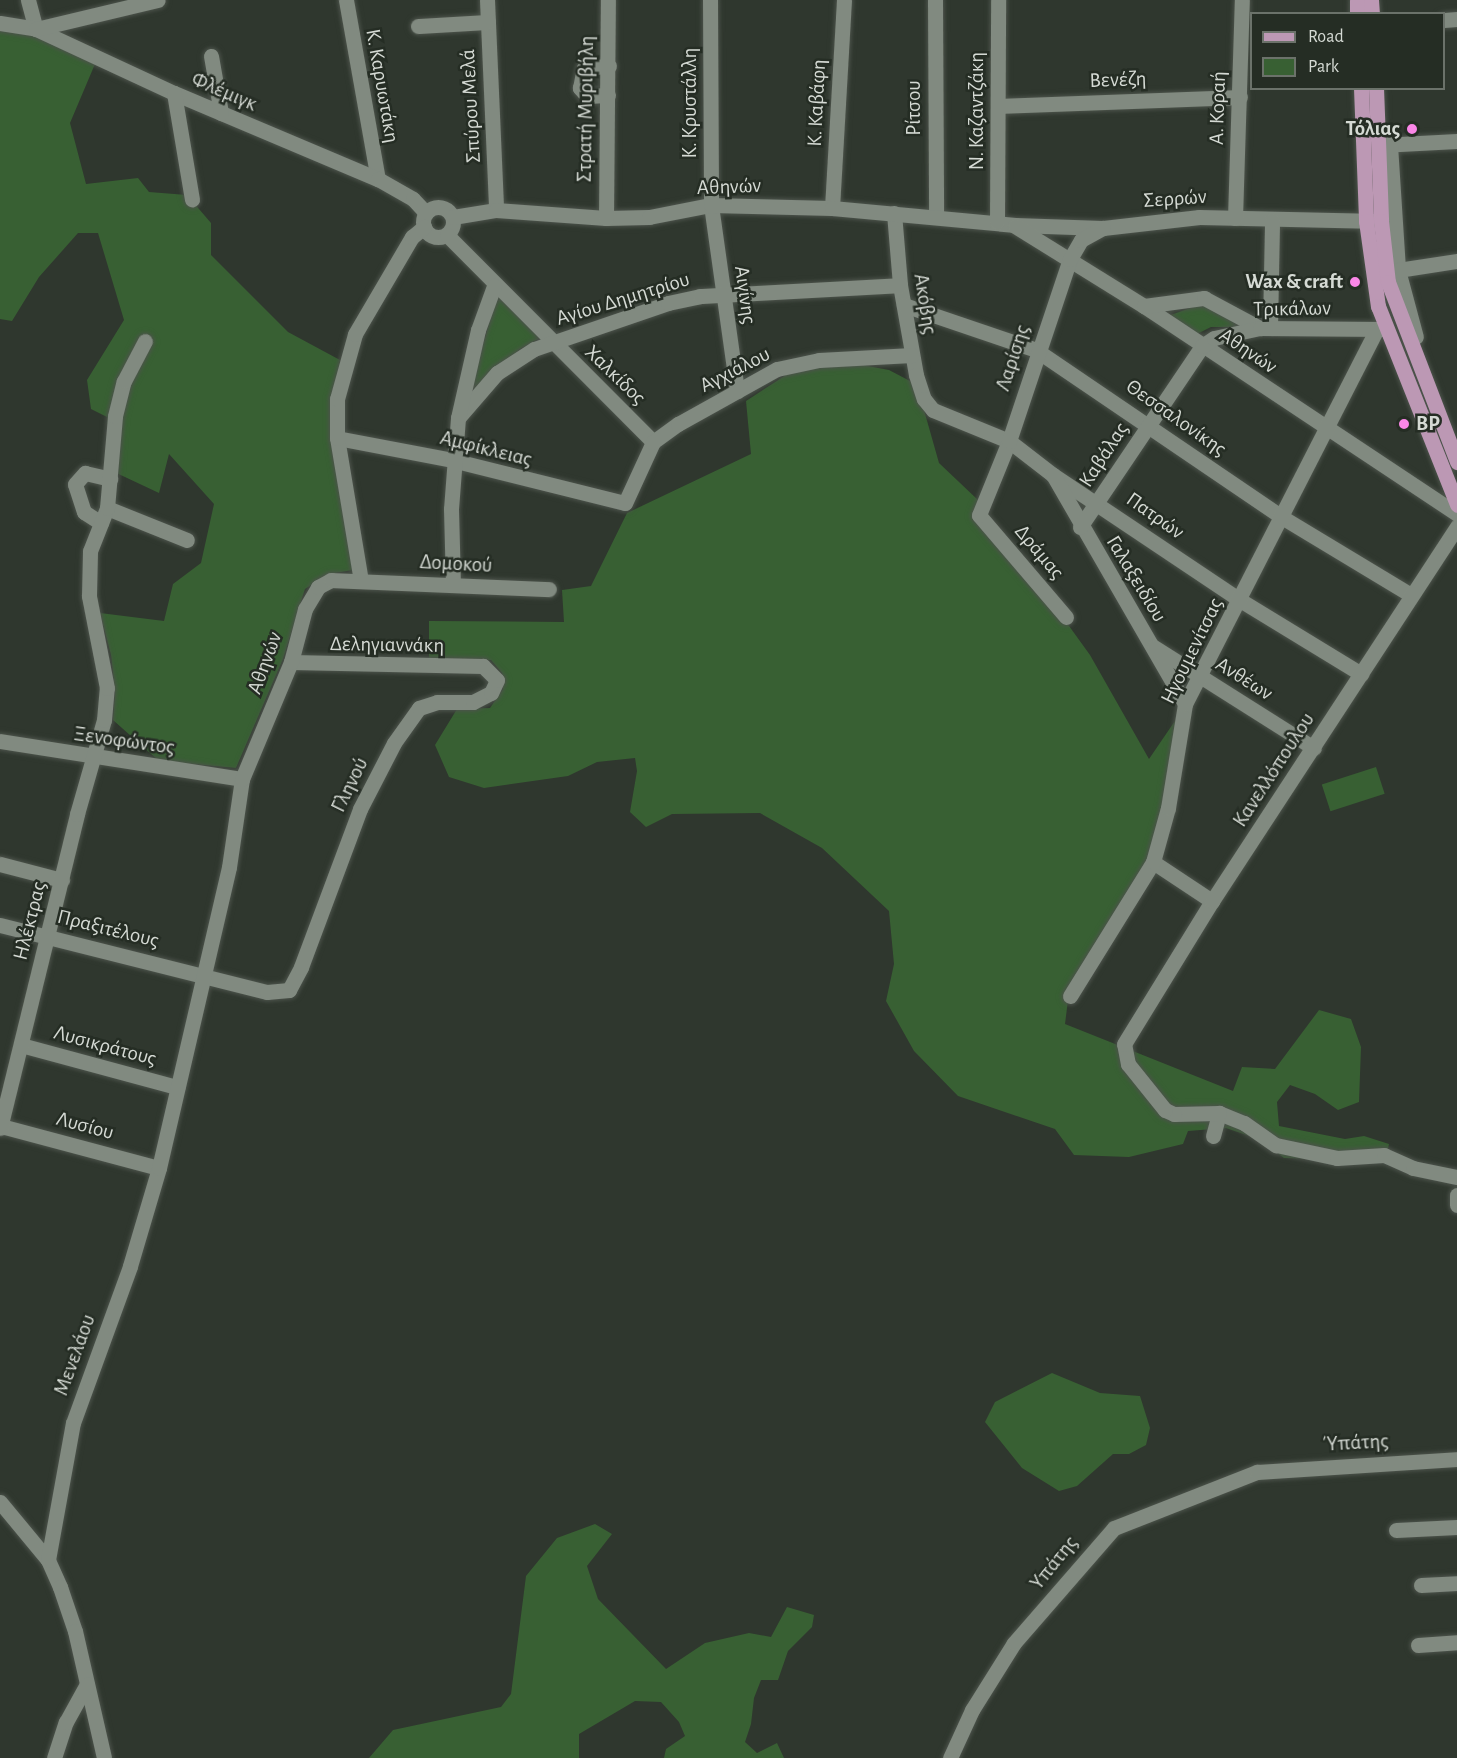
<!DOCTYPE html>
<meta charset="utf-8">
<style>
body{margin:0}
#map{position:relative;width:1457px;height:1758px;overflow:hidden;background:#2f372e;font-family:"Alegreya Sans",sans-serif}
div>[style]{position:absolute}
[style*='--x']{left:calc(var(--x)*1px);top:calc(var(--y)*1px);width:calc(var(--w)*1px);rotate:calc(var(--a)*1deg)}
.green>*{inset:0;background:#386033;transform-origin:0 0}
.roads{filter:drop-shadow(0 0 2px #4c534b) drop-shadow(0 0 2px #4c534b)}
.minor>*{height:15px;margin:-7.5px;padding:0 7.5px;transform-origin:7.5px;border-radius:7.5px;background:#818a80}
.minor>.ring{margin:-7.5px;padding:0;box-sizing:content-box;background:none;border:15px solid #818a80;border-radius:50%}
.major>*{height:15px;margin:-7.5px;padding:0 7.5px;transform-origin:7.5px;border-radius:7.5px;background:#bc98b4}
.dots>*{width:16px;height:16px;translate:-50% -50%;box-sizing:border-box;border:3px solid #252d24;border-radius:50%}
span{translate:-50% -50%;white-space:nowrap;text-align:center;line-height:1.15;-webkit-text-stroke:5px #252d24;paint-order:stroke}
.street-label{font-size:21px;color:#d5dad4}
.poi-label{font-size:21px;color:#d5dad4;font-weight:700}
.right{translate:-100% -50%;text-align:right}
.left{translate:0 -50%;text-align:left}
.legend{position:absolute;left:1250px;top:12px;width:195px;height:78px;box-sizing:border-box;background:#252d24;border:2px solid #6b726a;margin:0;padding:8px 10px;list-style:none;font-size:18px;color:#d5dad4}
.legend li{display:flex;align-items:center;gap:12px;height:30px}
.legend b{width:30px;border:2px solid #6b726a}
</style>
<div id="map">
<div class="green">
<i style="clip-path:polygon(0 29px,33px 35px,95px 64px,70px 123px,86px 184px,138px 178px,149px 192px,187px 195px,211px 223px,211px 255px,288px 332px,340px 360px,332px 408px,353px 570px,329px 574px,305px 589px,283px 659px,236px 768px,159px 761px,113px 720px,115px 691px,111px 655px,100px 613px,164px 621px,173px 584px,201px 563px,214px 504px,169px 454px,159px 493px,110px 470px,107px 417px,91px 409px,87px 380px,124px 320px,98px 233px,78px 233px,39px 277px,12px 321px,0 319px)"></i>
<i style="clip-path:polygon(497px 296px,540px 338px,520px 349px,467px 401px)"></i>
<i style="clip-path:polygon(1201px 304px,1254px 327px,1211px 327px,1195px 335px,1168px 316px)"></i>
<i style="clip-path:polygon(857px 364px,889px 370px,910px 381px,924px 410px,939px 463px,978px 500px,1090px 655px,1149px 759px,1179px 715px,1154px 850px,1069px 992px,1065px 1024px,1233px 1091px,1242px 1067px,1275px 1069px,1319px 1010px,1351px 1019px,1361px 1047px,1359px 1102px,1338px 1110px,1315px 1094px,1290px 1085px,1277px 1102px,1279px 1126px,1345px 1139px,1364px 1136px,1389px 1144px,1387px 1153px,1372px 1160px,1284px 1158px,1258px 1139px,1226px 1128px,1188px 1131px,1183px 1144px,1129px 1157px,1074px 1155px,1055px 1129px,958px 1096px,914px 1051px,886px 1001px,894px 964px,889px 911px,822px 848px,760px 813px,672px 814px,646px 827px,630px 812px,637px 771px,635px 758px,597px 762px,568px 776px,484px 788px,449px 777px,435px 745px,457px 709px,490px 708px,503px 689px,502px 673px,491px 660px,429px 662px,429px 621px,564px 622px,562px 590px,591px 586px,627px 513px,751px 454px,746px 401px,789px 373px,819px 366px)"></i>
<i style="left:1376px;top:767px;width:28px;height:57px;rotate:72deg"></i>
<i style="clip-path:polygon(1052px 1373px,1100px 1393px,1140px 1396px,1150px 1428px,1146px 1445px,1129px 1454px,1113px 1454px,1077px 1486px,1059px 1491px,1022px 1468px,985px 1422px,995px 1402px)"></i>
<i style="clip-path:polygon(595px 1524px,612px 1534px,587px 1566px,598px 1599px,666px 1669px,705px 1643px,749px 1633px,771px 1637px,787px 1607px,814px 1615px,812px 1627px,788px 1651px,778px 1680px,761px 1680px,754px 1698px,751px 1724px,745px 1742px,757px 1753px,777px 1743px,784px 1758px,664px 1758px,666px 1749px,685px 1736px,679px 1722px,661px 1702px,635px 1701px,579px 1734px,579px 1758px,369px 1758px,393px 1730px,501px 1707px,511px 1694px,526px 1576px,557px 1538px)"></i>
</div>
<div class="roads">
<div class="minor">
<i style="--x:28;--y:0;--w:30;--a:75"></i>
<i style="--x:346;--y:0;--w:182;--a:79.9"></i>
<i style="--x:487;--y:0;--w:210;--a:87.5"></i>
<i style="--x:710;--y:0;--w:205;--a:89.7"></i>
<i style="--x:711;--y:205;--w:188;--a:82"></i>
<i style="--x:935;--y:0;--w:216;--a:89.7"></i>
<i style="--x:1444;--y:20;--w:13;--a:-4"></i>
<i style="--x:0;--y:23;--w:36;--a:9"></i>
<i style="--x:36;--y:29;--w:152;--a:24.9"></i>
<i style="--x:174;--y:93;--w:221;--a:22.9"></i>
<i style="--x:378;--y:179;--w:40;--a:29.7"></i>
<i style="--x:413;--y:199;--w:19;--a:47"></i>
<i style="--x:418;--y:26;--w:70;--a:-3.3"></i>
<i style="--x:36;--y:29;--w:125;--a:-13.4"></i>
<i style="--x:211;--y:56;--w:58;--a:80"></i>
<i style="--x:174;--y:93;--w:108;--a:80.4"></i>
<i style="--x:608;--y:95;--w:21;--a:177"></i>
<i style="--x:587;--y:96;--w:11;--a:-131"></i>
<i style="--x:580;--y:88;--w:20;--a:-79"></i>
<i style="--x:584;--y:68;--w:25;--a:-5"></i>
<i style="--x:998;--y:106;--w:242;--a:-2.1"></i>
<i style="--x:1381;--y:145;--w:76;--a:-3"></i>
<i style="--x:1390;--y:145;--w:125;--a:86.3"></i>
<i style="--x:1398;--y:270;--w:69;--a:75"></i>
<i class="ring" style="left:423px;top:207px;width:15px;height:15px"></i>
<i style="--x:832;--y:208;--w:208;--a:-86.7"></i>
<i style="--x:894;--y:213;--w:72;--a:85.2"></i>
<i style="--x:900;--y:285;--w:91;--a:79.9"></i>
<i style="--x:916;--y:375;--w:25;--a:72"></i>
<i style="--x:924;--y:399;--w:14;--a:51"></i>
<i style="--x:933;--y:410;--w:82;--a:22.2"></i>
<i style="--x:1009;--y:441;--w:56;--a:37.7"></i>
<i style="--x:1053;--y:475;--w:225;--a:33.8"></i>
<i style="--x:1240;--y:600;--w:142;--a:31.4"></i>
<i style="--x:453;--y:217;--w:44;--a:-9.2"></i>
<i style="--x:496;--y:210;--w:110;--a:4.2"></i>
<i style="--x:606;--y:218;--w:43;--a:-1.3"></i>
<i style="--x:649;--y:217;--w:63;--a:-11"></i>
<i style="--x:711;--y:205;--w:121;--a:1.4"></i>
<i style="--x:832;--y:208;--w:184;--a:5.3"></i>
<i style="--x:1015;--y:225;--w:88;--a:2"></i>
<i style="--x:1103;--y:228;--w:97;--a:-6.5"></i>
<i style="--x:1199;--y:217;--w:180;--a:1.3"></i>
<i style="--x:606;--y:218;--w:218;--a:-89.5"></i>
<i style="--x:1235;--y:218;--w:218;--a:-88.2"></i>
<i style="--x:997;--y:222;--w:222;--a:-89.7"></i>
<i style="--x:1015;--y:226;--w:152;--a:31.8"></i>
<i style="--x:1144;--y:306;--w:376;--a:33.6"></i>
<i style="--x:447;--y:235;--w:292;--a:45.1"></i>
<i style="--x:1398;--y:270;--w:60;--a:-8.7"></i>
<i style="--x:904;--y:305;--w:139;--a:18.8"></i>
<i style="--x:1036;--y:350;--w:295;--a:34.2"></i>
<i style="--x:1280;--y:516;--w:153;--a:31.1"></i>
<i style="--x:1144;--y:306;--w:61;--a:-7.6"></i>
<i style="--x:1204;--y:298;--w:64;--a:28.2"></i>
<i style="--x:1270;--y:328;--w:108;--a:-88.9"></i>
<i style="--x:458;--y:418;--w:60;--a:-49.1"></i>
<i style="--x:497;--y:373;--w:44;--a:-33"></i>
<i style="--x:534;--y:349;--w:142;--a:-18.9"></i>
<i style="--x:668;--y:303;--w:33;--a:-12"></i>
<i style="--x:700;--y:296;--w:200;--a:-3.1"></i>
<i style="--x:337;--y:438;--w:117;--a:10.8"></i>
<i style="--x:452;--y:460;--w:178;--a:14"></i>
<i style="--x:625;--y:503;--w:67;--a:-65.3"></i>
<i style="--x:653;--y:442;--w:31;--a:-36"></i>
<i style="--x:678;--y:424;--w:113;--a:-29.1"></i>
<i style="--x:777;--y:369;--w:43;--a:-12.1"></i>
<i style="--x:819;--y:360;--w:93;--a:-3.1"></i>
<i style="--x:1053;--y:475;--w:264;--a:60"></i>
<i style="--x:107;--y:508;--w:86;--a:21.8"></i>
<i style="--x:101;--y:523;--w:20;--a:-147"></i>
<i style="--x:84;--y:512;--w:29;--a:-108"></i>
<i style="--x:75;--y:484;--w:15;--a:-48"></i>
<i style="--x:85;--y:473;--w:26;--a:13"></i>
<i style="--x:1080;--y:527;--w:218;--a:-56"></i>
<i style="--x:1202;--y:346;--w:14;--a:-34"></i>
<i style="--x:1214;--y:338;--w:47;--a:-12.3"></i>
<i style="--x:1260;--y:328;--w:125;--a:0.5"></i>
<i style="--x:361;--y:581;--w:145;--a:-99.5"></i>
<i style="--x:337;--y:438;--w:39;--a:-90"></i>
<i style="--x:337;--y:399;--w:67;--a:-74.5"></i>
<i style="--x:355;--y:334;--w:113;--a:-59.6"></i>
<i style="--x:412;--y:237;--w:16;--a:-40"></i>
<i style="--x:453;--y:585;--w:76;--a:-91.5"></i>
<i style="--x:451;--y:509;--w:91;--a:-85.6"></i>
<i style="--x:458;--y:418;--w:90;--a:-77.2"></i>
<i style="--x:478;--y:330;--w:47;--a:-70"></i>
<i style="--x:1066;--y:617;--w:134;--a:-130.5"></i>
<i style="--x:979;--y:515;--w:80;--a:-67.9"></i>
<i style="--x:1009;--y:441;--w:192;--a:-71.5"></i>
<i style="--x:1070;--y:259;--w:22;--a:-60"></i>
<i style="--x:1081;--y:240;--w:25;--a:-29"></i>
<i style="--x:1154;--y:647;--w:189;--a:32.3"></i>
<i style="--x:0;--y:741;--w:245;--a:8.9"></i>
<i style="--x:1153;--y:862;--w:71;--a:33.5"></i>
<i style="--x:0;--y:864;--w:64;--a:14.5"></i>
<i style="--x:0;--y:925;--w:275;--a:14.1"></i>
<i style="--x:267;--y:992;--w:22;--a:-5"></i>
<i style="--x:289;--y:990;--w:26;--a:-62"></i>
<i style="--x:301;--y:967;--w:169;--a:-69.5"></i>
<i style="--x:360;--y:809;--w:74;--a:-62.7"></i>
<i style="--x:394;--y:743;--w:43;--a:-54.5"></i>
<i style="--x:419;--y:708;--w:19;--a:-18"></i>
<i style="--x:437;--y:702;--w:36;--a:0"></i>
<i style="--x:473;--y:702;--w:20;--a:-27"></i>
<i style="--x:491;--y:693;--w:14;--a:-65"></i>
<i style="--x:497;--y:680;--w:20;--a:-135"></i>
<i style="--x:483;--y:666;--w:192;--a:-178.8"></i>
<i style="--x:1070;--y:996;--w:158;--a:-58.2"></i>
<i style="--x:1153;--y:862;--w:56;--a:-74.5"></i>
<i style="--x:1168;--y:808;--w:105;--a:-80.7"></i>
<i style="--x:1185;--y:704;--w:420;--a:-62.9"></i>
<i style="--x:21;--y:1045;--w:162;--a:15.1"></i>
<i style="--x:1219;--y:1113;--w:27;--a:22"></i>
<i style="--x:1244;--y:1123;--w:39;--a:35"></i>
<i style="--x:1276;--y:1145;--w:62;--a:12"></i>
<i style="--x:1337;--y:1158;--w:47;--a:-3.7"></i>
<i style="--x:1384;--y:1155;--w:32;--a:24"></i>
<i style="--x:1413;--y:1168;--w:45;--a:11.6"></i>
<i style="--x:1;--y:1126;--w:163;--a:14.9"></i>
<i style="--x:0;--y:1128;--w:323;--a:-76.2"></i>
<i style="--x:77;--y:814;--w:98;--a:-74"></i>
<i style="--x:104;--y:720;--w:32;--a:-85"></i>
<i style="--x:107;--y:688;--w:94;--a:-101.1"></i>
<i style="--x:89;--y:596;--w:45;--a:-88.7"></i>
<i style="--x:90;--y:551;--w:46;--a:-68.4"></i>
<i style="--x:107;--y:508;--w:92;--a:-85"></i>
<i style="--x:115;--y:416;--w:36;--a:-76"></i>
<i style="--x:124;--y:381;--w:45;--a:-62.3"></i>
<i style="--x:1213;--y:1136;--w:24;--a:-75"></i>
<i style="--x:1219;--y:1113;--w:45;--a:178.7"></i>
<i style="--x:1174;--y:1114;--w:10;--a:-156"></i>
<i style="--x:1165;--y:1110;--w:59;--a:-128.8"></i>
<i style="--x:1128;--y:1064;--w:20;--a:-101"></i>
<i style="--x:1124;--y:1044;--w:168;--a:-58.4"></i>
<i style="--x:1212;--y:901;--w:448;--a:-56.8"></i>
<i style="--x:1457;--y:1195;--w:10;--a:90"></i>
<i style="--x:0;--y:1502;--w:75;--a:50.4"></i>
<i style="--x:48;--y:1560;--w:30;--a:66"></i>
<i style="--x:60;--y:1587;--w:46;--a:71.2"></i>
<i style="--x:75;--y:1631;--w:130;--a:77.1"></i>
<i style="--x:1396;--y:1530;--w:61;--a:-2.8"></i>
<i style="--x:48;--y:1560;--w:139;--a:-79.7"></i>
<i style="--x:73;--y:1423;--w:167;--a:-70"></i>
<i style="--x:130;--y:1266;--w:102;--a:-73.5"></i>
<i style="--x:159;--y:1168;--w:309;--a:-76.9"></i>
<i style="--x:229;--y:867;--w:89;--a:-81.6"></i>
<i style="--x:242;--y:779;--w:127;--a:-67.3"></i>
<i style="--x:291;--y:662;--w:55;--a:-75.2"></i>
<i style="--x:305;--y:609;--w:26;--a:-59"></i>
<i style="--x:318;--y:587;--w:15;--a:-28"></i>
<i style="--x:331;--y:580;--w:218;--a:2.4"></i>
<i style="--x:1421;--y:1585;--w:36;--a:-3"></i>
<i style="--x:1418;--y:1645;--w:39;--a:-4"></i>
<i style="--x:54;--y:1758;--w:38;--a:-72"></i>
<i style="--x:66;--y:1722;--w:43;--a:-61.1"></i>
<i style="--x:950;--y:1758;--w:53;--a:-65.4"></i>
<i style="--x:972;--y:1710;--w:79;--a:-57.9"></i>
<i style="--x:1014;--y:1643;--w:152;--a:-49"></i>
<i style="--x:1114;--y:1528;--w:154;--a:-21.4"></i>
<i style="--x:1257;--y:1472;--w:200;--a:-3.7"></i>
</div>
<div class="major">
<i style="--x:1357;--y:0;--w:14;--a:90"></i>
<i style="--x:1371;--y:0;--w:14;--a:86"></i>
<i style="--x:1361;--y:88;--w:133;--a:87.8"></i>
<i style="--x:1366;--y:221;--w:86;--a:82"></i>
<i style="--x:1378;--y:306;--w:214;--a:68.3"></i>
<i style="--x:1376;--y:88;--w:133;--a:87.8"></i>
<i style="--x:1381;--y:221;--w:61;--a:83.5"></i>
<i style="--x:1388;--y:282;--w:193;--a:69"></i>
</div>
</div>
<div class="dots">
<i style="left:1412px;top:129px;background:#fa87e7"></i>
<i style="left:1355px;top:282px;background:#fa87e7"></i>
<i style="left:1404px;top:424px;background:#fa87e7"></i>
</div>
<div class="street-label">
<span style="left:1118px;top:80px;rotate:-2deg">Βενέζη</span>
<span style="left:382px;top:86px;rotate:80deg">Κ. Καρυωτάκη</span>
<span style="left:224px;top:92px;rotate:23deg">Φλέμιγκ</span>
<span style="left:690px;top:103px;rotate:-90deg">Κ. Κρυστάλλη</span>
<span style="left:817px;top:103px;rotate:-87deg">Κ. Καβάφη</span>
<span style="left:471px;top:106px;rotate:-93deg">Σπύρου Μελά</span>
<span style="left:914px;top:108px;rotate:-90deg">Ρίτσου</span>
<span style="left:1218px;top:108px;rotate:-88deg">Α. Κοραή</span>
<span style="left:586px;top:109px;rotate:-89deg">Στρατή Μυριβήλη</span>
<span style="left:977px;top:111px;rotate:-90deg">Ν. Καζαντζάκη</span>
<span style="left:729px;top:187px;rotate:-2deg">Αθηνών</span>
<span style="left:1175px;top:199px;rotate:-4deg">Σερρών</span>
<span style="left:745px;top:295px;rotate:82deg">Αιγίνης</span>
<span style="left:623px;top:299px;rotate:-17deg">Αγίου Δημητρίου</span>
<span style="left:925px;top:304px;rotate:81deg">Ακόβης</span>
<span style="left:1292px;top:309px;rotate:-1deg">Τρικάλων</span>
<span style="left:1248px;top:351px;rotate:34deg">Αθηνών</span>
<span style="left:1013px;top:358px;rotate:-72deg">Λαρίσης</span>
<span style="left:735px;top:370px;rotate:-27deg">Αγχιάλου</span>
<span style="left:615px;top:375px;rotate:44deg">Χαλκίδος</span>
<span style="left:1176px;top:418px;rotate:35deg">Θεσσαλονίκης</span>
<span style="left:486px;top:449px;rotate:14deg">Αμφίκλειας</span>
<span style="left:1104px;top:455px;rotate:-57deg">Καβάλας</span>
<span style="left:1155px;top:516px;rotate:35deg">Πατρών</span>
<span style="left:1039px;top:552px;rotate:50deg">Δράμας</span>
<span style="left:456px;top:564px;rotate:3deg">Δομοκού</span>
<span style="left:1136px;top:579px;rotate:59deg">Γαλαξειδίου</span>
<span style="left:387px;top:645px;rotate:1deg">Δεληγιαννάκη</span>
<span style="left:1192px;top:651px;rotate:-64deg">Ηγουμενίτσας</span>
<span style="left:265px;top:663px;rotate:-70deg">Αθηνών</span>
<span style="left:1244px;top:679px;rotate:32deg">Ανθέων</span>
<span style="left:124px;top:741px;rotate:8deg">Ξενοφώντος</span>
<span style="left:1274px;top:770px;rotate:-57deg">Κανελλόπουλου</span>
<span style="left:350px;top:785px;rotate:-64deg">Γληνού</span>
<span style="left:30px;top:921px;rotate:-76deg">Ηλέκτρας</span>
<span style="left:108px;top:929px;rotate:14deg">Πραξιτέλους</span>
<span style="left:105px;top:1046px;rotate:15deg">Λυσικράτους</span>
<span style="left:85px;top:1126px;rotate:15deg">Λυσίου</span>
<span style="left:75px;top:1355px;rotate:-70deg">Μενελάου</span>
<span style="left:1356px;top:1443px;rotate:-3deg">Ύπάτης</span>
<span style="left:1054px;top:1563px;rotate:-51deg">Υπάτης</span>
</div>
<div class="poi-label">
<span class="right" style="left:1400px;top:129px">Τόλιας</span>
<span class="right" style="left:1343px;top:282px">Wax &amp; craft</span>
<span class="left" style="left:1416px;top:424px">BP</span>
</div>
<ul class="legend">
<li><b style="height:8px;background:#bc98b4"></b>Road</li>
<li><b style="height:16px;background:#386033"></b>Park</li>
</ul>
</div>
